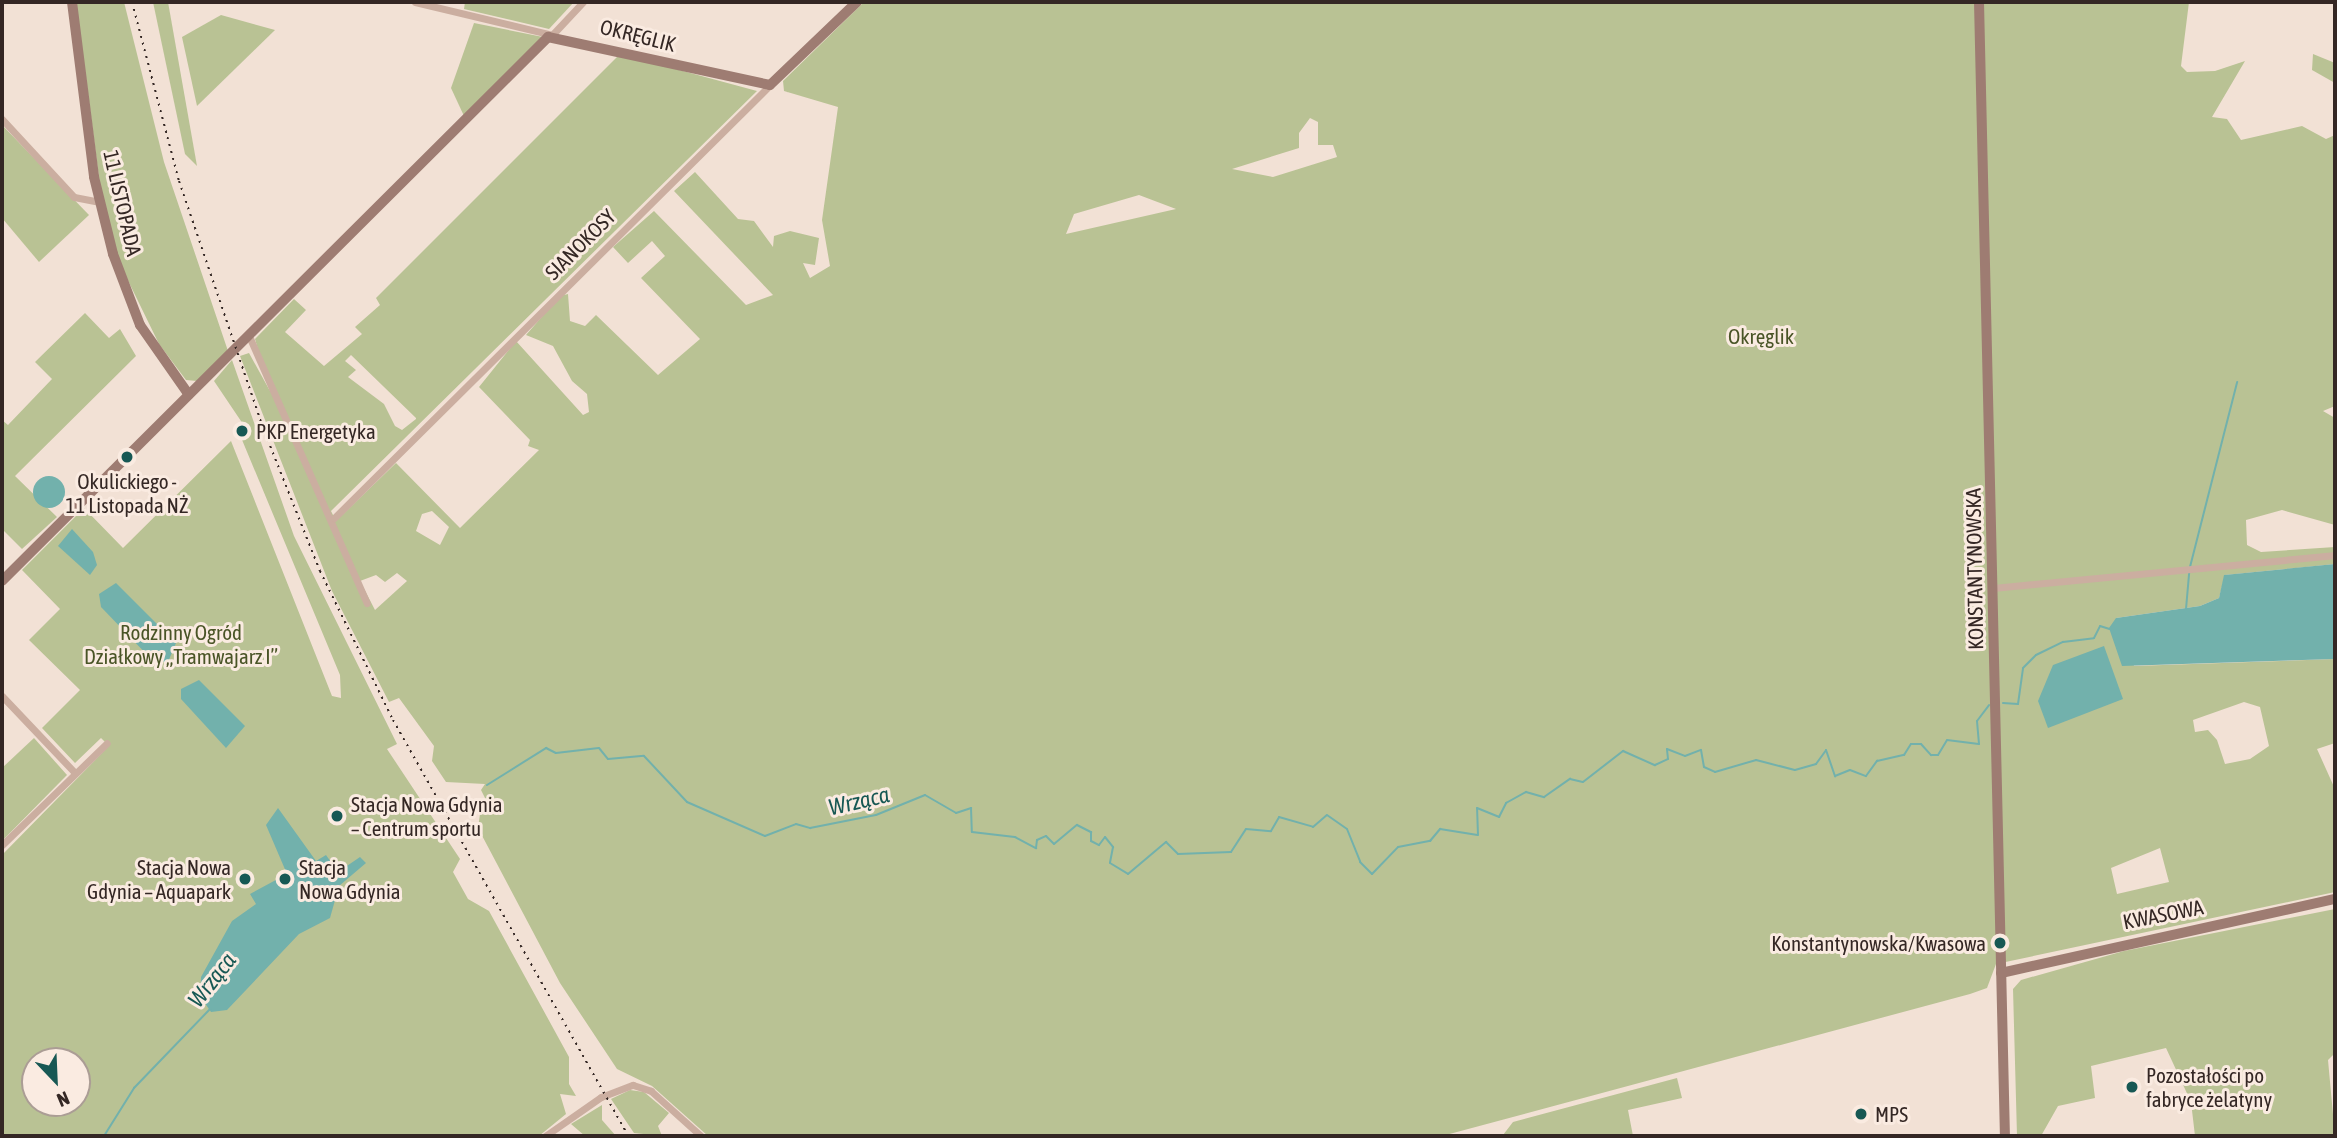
<!DOCTYPE html>
<meta charset="utf-8">
<style>
body{margin:0}
#map{position:relative;width:2337px;height:1138px;overflow:hidden;background:#f2e1d5;font-family:"Asap Condensed",sans-serif}
div>[style]{position:absolute}
[style*='--x']{left:calc(var(--x)*1px);top:calc(var(--y)*1px);width:calc(var(--w)*1px);rotate:calc(var(--a)*1deg)}
.green>*{inset:0;background:#b9c294}
.water>*{inset:0;background:#72b1ac}
.round{border-radius:50%}
.stream>*{height:2px;margin:-1px;padding:0 1px;transform-origin:1px;border-radius:1px;background:#72b1ac}
.street>*{height:7px;margin:-3.5px;padding:0 3.5px;transform-origin:3.5px;border-radius:3.5px;background:#cbaea0}
.secondary>*{height:10px;margin:-5px;padding:0 5px;transform-origin:5px;border-radius:5px;background:#9e7c72}
.rail>*{height:2px;margin-top:-1px;transform-origin:0;background:repeating-linear-gradient(90deg,#342724 0 2px,transparent 0 7px)}
.dots>*{width:19px;height:19px;translate:-50% -50%;box-sizing:border-box;border:4px solid #faebe1;border-radius:50%}
span{translate:-50% -50%;white-space:nowrap;text-align:center;line-height:1.15;-webkit-text-stroke:6px #faebe1;paint-order:stroke}
.street-label{font-size:21px;color:#342724}
.park-label{font-size:21px;color:#495426}
.poi-label{font-size:21px;color:#342724}
.left{translate:0 -50%;text-align:left}
.right{translate:-100% -50%;text-align:right}
.water-label{font-size:23px;color:#175854;font-style:italic}
.frame{position:absolute;inset:0;border:4px solid #342724;pointer-events:none}
.north{position:absolute;left:21px;top:1047px;width:70px;height:70px;box-sizing:border-box;background:#faebe1;border:2px solid #ab9d95;border-radius:50%;rotate:157deg;font-size:19px;font-weight:700;line-height:28px;text-align:center;color:#342724}
.north::after{content:'';display:block;margin:auto;width:24px;height:32px;background:#175854;clip-path:polygon(50% 0,100% 100%,50% 72%,0 100%)}
</style>
<div id="map">
<div class="green">
<i style="clip-path:polygon(76px 2px,124px 2px,164px 162px,228px 351px,197px 381px,186px 380px,159px 344px,118px 260px,100px 185px)"></i>
<i style="clip-path:polygon(153px 2px,168px 2px,197px 166px,185px 154px)"></i>
<i style="clip-path:polygon(465px 2px,574px 2px,549px 29px,464px 9px)"></i>
<i style="clip-path:polygon(evenodd,864px 2px,2189px 2px,2181px 66px,2187px 72px,2215px 71px,2245px 61px,2212px 117px,2227px 119px,2241px 140px,2302px 126px,2326px 139px,2335px 135px,2335px 406px,2323px 411px,2335px 418px,2335px 525px,2282px 510px,2246px 520px,2247px 545px,2261px 552px,2335px 547px,2335px 564px,2225px 575px,2219px 598px,2200px 606px,2116px 618px,2134px 666px,2335px 659px,2335px 743px,2317px 749px,2335px 789px,2335px 892px,1996px 964px,1987px 988px,1970px 994px,1442px 1136px,708px 1136px,652px 1086px,617px 1069px,560px 983px,478px 828px,480px 814px,491px 810px,481px 790px,485px 784px,446px 782px,432px 761px,434px 746px,399px 698px,389px 702px,332px 591px,240px 356px,249px 353px,270px 391px,255px 339px,294px 299px,306px 310px,285px 332px,324px 366px,362px 334px,355px 327px,380px 305px,376px 298px,620px 54px,757px 91px,331px 511px,336px 521px,396px 463px,460px 528px,539px 450px,528px 446px,530px 440px,479px 387px,516px 341px,583px 415px,589px 412px,587px 394px,572px 381px,553px 346px,526px 335px,560px 296px,568px 294px,570px 321px,585px 326px,596px 315px,658px 375px,700px 339px,641px 278px,665px 256px,652px 241px,628px 263px,613px 247px,654px 211px,746px 305px,773px 295px,674px 191px,695px 172px,738px 219px,754px 221px,773px 247px,774px 236px,790px 231px,819px 238px,815px 265px,803px 263px,810px 278px,830px 266px,822px 220px,838px 107px,784px 91px,783px 81px,864px 2px,1310px 118px,1318px 122px,1318px 145px,1333px 145px,1337px 157px,1273px 177px,1232px 169px,1299px 148px,1299px 133px,1310px 118px,864px 2px,1139px 195px,1176px 209px,1066px 234px,1074px 214px,1139px 195px,864px 2px,351px 355px,416px 418px,416px 419px,402px 430px,395px 426px,384px 404px,348px 377px,356px 370px,345px 361px,351px 355px,864px 2px,432px 511px,449px 527px,440px 545px,416px 531px,422px 514px,432px 511px,864px 2px,397px 573px,407px 581px,375px 610px,360px 581px,376px 575px,385px 582px,397px 573px,864px 2px,2244px 702px,2260px 707px,2269px 746px,2250px 759px,2225px 764px,2217px 740px,2208px 730px,2195px 732px,2193px 720px,2244px 702px,864px 2px,2160px 848px,2169px 882px,2117px 894px,2111px 868px,2160px 848px)"></i>
<i style="clip-path:polygon(221px 15px,275px 30px,197px 106px,182px 37px)"></i>
<i style="clip-path:polygon(474px 23px,543px 37px,464px 116px,451px 88px)"></i>
<i style="clip-path:polygon(2313px 54px,2335px 63px,2335px 83px,2312px 70px)"></i>
<i style="clip-path:polygon(2px 125px,89px 215px,39px 262px,2px 218px)"></i>
<i style="clip-path:polygon(85px 313px,109px 338px,120px 329px,136px 356px,15px 476px,57px 517px,22px 549px,2px 529px,2px 420px,8px 425px,52px 379px,35px 362px)"></i>
<i style="clip-path:polygon(evenodd,232px 360px,294px 536px,397px 744px,387px 749px,460px 859px,453px 872px,468px 899px,489px 911px,569px 1057px,569px 1084px,576px 1096px,560px 1094px,566px 1114px,539px 1136px,2px 1136px,2px 855px,109px 746px,101px 738px,75px 763px,42px 728px,80px 690px,29px 640px,60px 609px,22px 570px,84px 508px,123px 548px,231px 441px,332px 696px,341px 698px,340px 675px,240px 435px,245px 427px,214px 381px,232px 360px,35px 1061px,77px 1061px,77px 1103px,35px 1103px,35px 1061px)"></i>
<i style="clip-path:polygon(34px 738px,67px 775px,2px 841px,2px 768px)"></i>
<i style="clip-path:polygon(2335px 909px,2335px 1053px,2328px 1060px,2335px 1136px,2195px 1136px,2191px 1102px,2166px 1048px,2091px 1066px,2095px 1098px,2058px 1106px,2041px 1136px,2017px 1136px,2013px 989px,2021px 980px,2124px 951px)"></i>
<i style="clip-path:polygon(1677px 1078px,1682px 1098px,1628px 1110px,1633px 1136px,1503px 1135px,1513px 1122px)"></i>
<i style="clip-path:polygon(630px 1090px,644px 1092px,669px 1113px,658px 1126px,662px 1136px,634px 1133px,611px 1099px)"></i>
<i style="clip-path:polygon(602px 1105px,602px 1120px,616px 1136px,585px 1136px,571px 1124px)"></i>
</div>
<div class="water">
<i class="round" style="left:33px;top:476px;width:32px;height:32px"></i>
<i style="clip-path:polygon(72px 529px,93px 552px,97px 565px,90px 575px,58px 546px)"></i>
<i style="clip-path:polygon(2335px 564px,2335px 659px,2122px 666px,2109px 628px,2116px 618px,2200px 606px,2219px 598px,2224px 575px)"></i>
<i style="clip-path:polygon(116px 583px,176px 643px,168px 662px,154px 662px,101px 607px,99px 594px)"></i>
<i style="clip-path:polygon(2104px 646px,2123px 699px,2048px 728px,2038px 701px,2053px 665px)"></i>
<i style="clip-path:polygon(199px 680px,245px 726px,226px 748px,181px 699px,181px 689px)"></i>
<i style="clip-path:polygon(278px 808px,316px 861px,326px 855px,338px 872px,360px 857px,366px 863px,339px 886px,330px 918px,299px 934px,227px 1010px,211px 1012px,200px 996px,201px 977px,232px 921px,256px 904px,250px 894px,287px 874px,266px 825px)"></i>
</div>
<div class="stream">
<i style="--x:2190;--y:567;--w:191;--a:-75.7"></i>
<i style="--x:2186;--y:609;--w:37;--a:-85"></i>
<i style="--x:2003;--y:703;--w:15;--a:4"></i>
<i style="--x:2018;--y:704;--w:36;--a:-82"></i>
<i style="--x:2023;--y:668;--w:18;--a:-45"></i>
<i style="--x:2036;--y:655;--w:30;--a:-26"></i>
<i style="--x:2063;--y:642;--w:31;--a:-7"></i>
<i style="--x:2094;--y:638;--w:13;--a:-63"></i>
<i style="--x:2100;--y:626;--w:10;--a:17"></i>
<i style="--x:487;--y:785;--w:70;--a:-32.1"></i>
<i style="--x:546;--y:748;--w:11;--a:27"></i>
<i style="--x:556;--y:753;--w:43;--a:-6.6"></i>
<i style="--x:599;--y:748;--w:14;--a:51"></i>
<i style="--x:608;--y:759;--w:36;--a:-5"></i>
<i style="--x:644;--y:756;--w:63;--a:46.9"></i>
<i style="--x:687;--y:802;--w:85;--a:23.6"></i>
<i style="--x:765;--y:836;--w:33;--a:-21"></i>
<i style="--x:796;--y:824;--w:15;--a:16"></i>
<i style="--x:810;--y:828;--w:67;--a:-11.1"></i>
<i style="--x:876;--y:815;--w:53;--a:-22.2"></i>
<i style="--x:925;--y:795;--w:36;--a:30"></i>
<i style="--x:956;--y:813;--w:16;--a:-18"></i>
<i style="--x:971;--y:808;--w:24;--a:88"></i>
<i style="--x:972;--y:832;--w:43;--a:6.6"></i>
<i style="--x:1015;--y:837;--w:24;--a:28"></i>
<i style="--x:1036;--y:848;--w:8;--a:-83"></i>
<i style="--x:1037;--y:840;--w:10;--a:-24"></i>
<i style="--x:1046;--y:836;--w:11;--a:45"></i>
<i style="--x:1054;--y:844;--w:30;--a:-40"></i>
<i style="--x:1077;--y:825;--w:16;--a:27"></i>
<i style="--x:1091;--y:832;--w:9;--a:90"></i>
<i style="--x:1091;--y:841;--w:9;--a:27"></i>
<i style="--x:1099;--y:845;--w:10;--a:-53"></i>
<i style="--x:1105;--y:837;--w:13;--a:51"></i>
<i style="--x:1113;--y:847;--w:16;--a:101"></i>
<i style="--x:1110;--y:863;--w:21;--a:31"></i>
<i style="--x:1128;--y:874;--w:50;--a:-40.1"></i>
<i style="--x:1166;--y:842;--w:17;--a:45"></i>
<i style="--x:1178;--y:854;--w:53;--a:-2.2"></i>
<i style="--x:1231;--y:852;--w:27;--a:-57"></i>
<i style="--x:1246;--y:829;--w:25;--a:5"></i>
<i style="--x:1271;--y:831;--w:16;--a:-60"></i>
<i style="--x:1279;--y:817;--w:35;--a:16"></i>
<i style="--x:1313;--y:827;--w:18;--a:-41"></i>
<i style="--x:1327;--y:815;--w:24;--a:35"></i>
<i style="--x:1347;--y:829;--w:35;--a:68"></i>
<i style="--x:1360;--y:862;--w:17;--a:45"></i>
<i style="--x:1372;--y:874;--w:37;--a:-46"></i>
<i style="--x:1398;--y:847;--w:33;--a:-11"></i>
<i style="--x:1430;--y:841;--w:16;--a:-50"></i>
<i style="--x:1440;--y:829;--w:38;--a:9"></i>
<i style="--x:1478;--y:835;--w:27;--a:-92"></i>
<i style="--x:1477;--y:808;--w:24;--a:22"></i>
<i style="--x:1499;--y:817;--w:16;--a:-63"></i>
<i style="--x:1506;--y:803;--w:23;--a:-29"></i>
<i style="--x:1526;--y:792;--w:19;--a:16"></i>
<i style="--x:1544;--y:797;--w:32;--a:-35"></i>
<i style="--x:1570;--y:779;--w:13;--a:13"></i>
<i style="--x:1583;--y:782;--w:51;--a:-37.8"></i>
<i style="--x:1623;--y:751;--w:35;--a:24"></i>
<i style="--x:1655;--y:765;--w:14;--a:-25"></i>
<i style="--x:1668;--y:759;--w:10;--a:-96"></i>
<i style="--x:1667;--y:749;--w:19;--a:21"></i>
<i style="--x:1685;--y:756;--w:17;--a:-21"></i>
<i style="--x:1701;--y:750;--w:17;--a:80"></i>
<i style="--x:1704;--y:767;--w:12;--a:24"></i>
<i style="--x:1715;--y:772;--w:43;--a:-16.3"></i>
<i style="--x:1756;--y:760;--w:40;--a:14.4"></i>
<i style="--x:1795;--y:770;--w:22;--a:-16"></i>
<i style="--x:1816;--y:764;--w:17;--a:-54"></i>
<i style="--x:1826;--y:750;--w:28;--a:71"></i>
<i style="--x:1835;--y:776;--w:16;--a:-22"></i>
<i style="--x:1850;--y:770;--w:17;--a:21"></i>
<i style="--x:1866;--y:776;--w:19;--a:-54"></i>
<i style="--x:1877;--y:761;--w:28;--a:-13"></i>
<i style="--x:1904;--y:755;--w:13;--a:-58"></i>
<i style="--x:1911;--y:744;--w:10;--a:0"></i>
<i style="--x:1921;--y:744;--w:15;--a:48"></i>
<i style="--x:1931;--y:755;--w:7;--a:0"></i>
<i style="--x:1938;--y:755;--w:17;--a:-59"></i>
<i style="--x:1947;--y:740;--w:32;--a:7"></i>
<i style="--x:1979;--y:744;--w:23;--a:-95"></i>
<i style="--x:1977;--y:721;--w:20;--a:-53"></i>
<i style="--x:413;--y:830;--w:9;--a:-6"></i>
<i style="--x:104;--y:1136;--w:57;--a:-58"></i>
<i style="--x:134;--y:1088;--w:110;--a:-46.1"></i>
</div>
<div class="street">
<i style="--x:415;--y:2;--w:141;--a:13.5"></i>
<i style="--x:552;--y:35;--w:45;--a:-46.8"></i>
<i style="--x:2;--y:119;--w:106;--a:47.3"></i>
<i style="--x:74;--y:197;--w:25;--a:11"></i>
<i style="--x:249;--y:336;--w:292;--a:66.2"></i>
<i style="--x:334;--y:518;--w:614;--a:-44.8"></i>
<i style="--x:1993;--y:588;--w:344;--a:-5.5"></i>
<i style="--x:2;--y:696;--w:106;--a:46.5"></i>
<i style="--x:2;--y:845;--w:146;--a:-44.2"></i>
<i style="--x:545;--y:1136;--w:68;--a:-34.9"></i>
<i style="--x:601;--y:1097;--w:34;--a:-21"></i>
<i style="--x:633;--y:1085;--w:19;--a:18"></i>
<i style="--x:651;--y:1091;--w:67;--a:42"></i>
</div>
<div class="secondary">
<i style="--x:72;--y:2;--w:176;--a:82.8"></i>
<i style="--x:94;--y:177;--w:79;--a:76.1"></i>
<i style="--x:113;--y:254;--w:76;--a:69.2"></i>
<i style="--x:140;--y:325;--w:85;--a:55"></i>
<i style="--x:1979;--y:2;--w:1134;--a:88.69"></i>
<i style="--x:2;--y:581;--w:771;--a:-44.89"></i>
<i style="--x:548;--y:37;--w:227;--a:12.2"></i>
<i style="--x:770;--y:85;--w:120;--a:-43.7"></i>
<i style="--x:2001;--y:973;--w:342;--a:-12.5"></i>
</div>
<div class="rail">
<i style="--x:132;--y:2;--w:185;--a:75.3"></i>
<i style="--x:179;--y:181;--w:266;--a:71.2"></i>
<i style="--x:265;--y:433;--w:149;--a:68.3"></i>
<i style="--x:320;--y:571;--w:166;--a:63.9"></i>
<i style="--x:393;--y:720;--w:478;--a:60.5"></i>
</div>
<div class="dots">
<i style="left:242px;top:431px;background:#175854"></i>
<i style="left:127px;top:457px;background:#175854"></i>
<i style="left:337px;top:816px;background:#175854"></i>
<i style="left:245px;top:879px;background:#175854"></i>
<i style="left:285px;top:879px;background:#175854"></i>
<i style="left:2000px;top:943px;background:#175854"></i>
<i style="left:2132px;top:1087px;background:#175854"></i>
<i style="left:1861px;top:1114px;background:#175854"></i>
</div>
<div class="street-label">
<span style="left:638px;top:35px;rotate:14deg">OKRĘGLIK</span>
<span style="left:123px;top:203px;rotate:77deg">11 LISTOPADA</span>
<span style="left:580px;top:244px;rotate:-45deg">SIANOKOSY</span>
<span style="left:1974px;top:569px;rotate:-91deg">KONSTANTYNOWSKA</span>
<span style="left:2163px;top:914px;rotate:-11deg">KWASOWA</span>
</div>
<div class="park-label">
<span style="left:1761px;top:336px">Okręglik</span>
<span style="left:181px;top:644px">Rodzinny Ogród<br>Działkowy „Tramwajarz I”</span>
</div>
<div class="poi-label">
<span class="left" style="left:256px;top:431px">PKP Energetyka</span>
<span style="left:127px;top:493px">Okulickiego -<br>11 Listopada NŻ</span>
<span class="left" style="left:351px;top:816px">Stacja Nowa Gdynia<br>– Centrum sportu</span>
<span class="right" style="left:231px;top:879px">Stacja Nowa<br>Gdynia – Aquapark</span>
<span class="left" style="left:299px;top:879px">Stacja<br>Nowa Gdynia</span>
<span class="right" style="left:1986px;top:943px">Konstantynowska/Kwasowa</span>
<span class="left" style="left:2146px;top:1087px">Pozostałości po<br>fabryce żelatyny</span>
<span class="left" style="left:1875px;top:1114px">MPS</span>
</div>
<div class="water-label">
<span style="left:859px;top:801px;rotate:-13deg">Wrząca</span>
<span style="left:212px;top:980px;rotate:-52deg">Wrząca</span>
</div>
<div class="frame"></div>
<div class="north">N</div>
</div>
